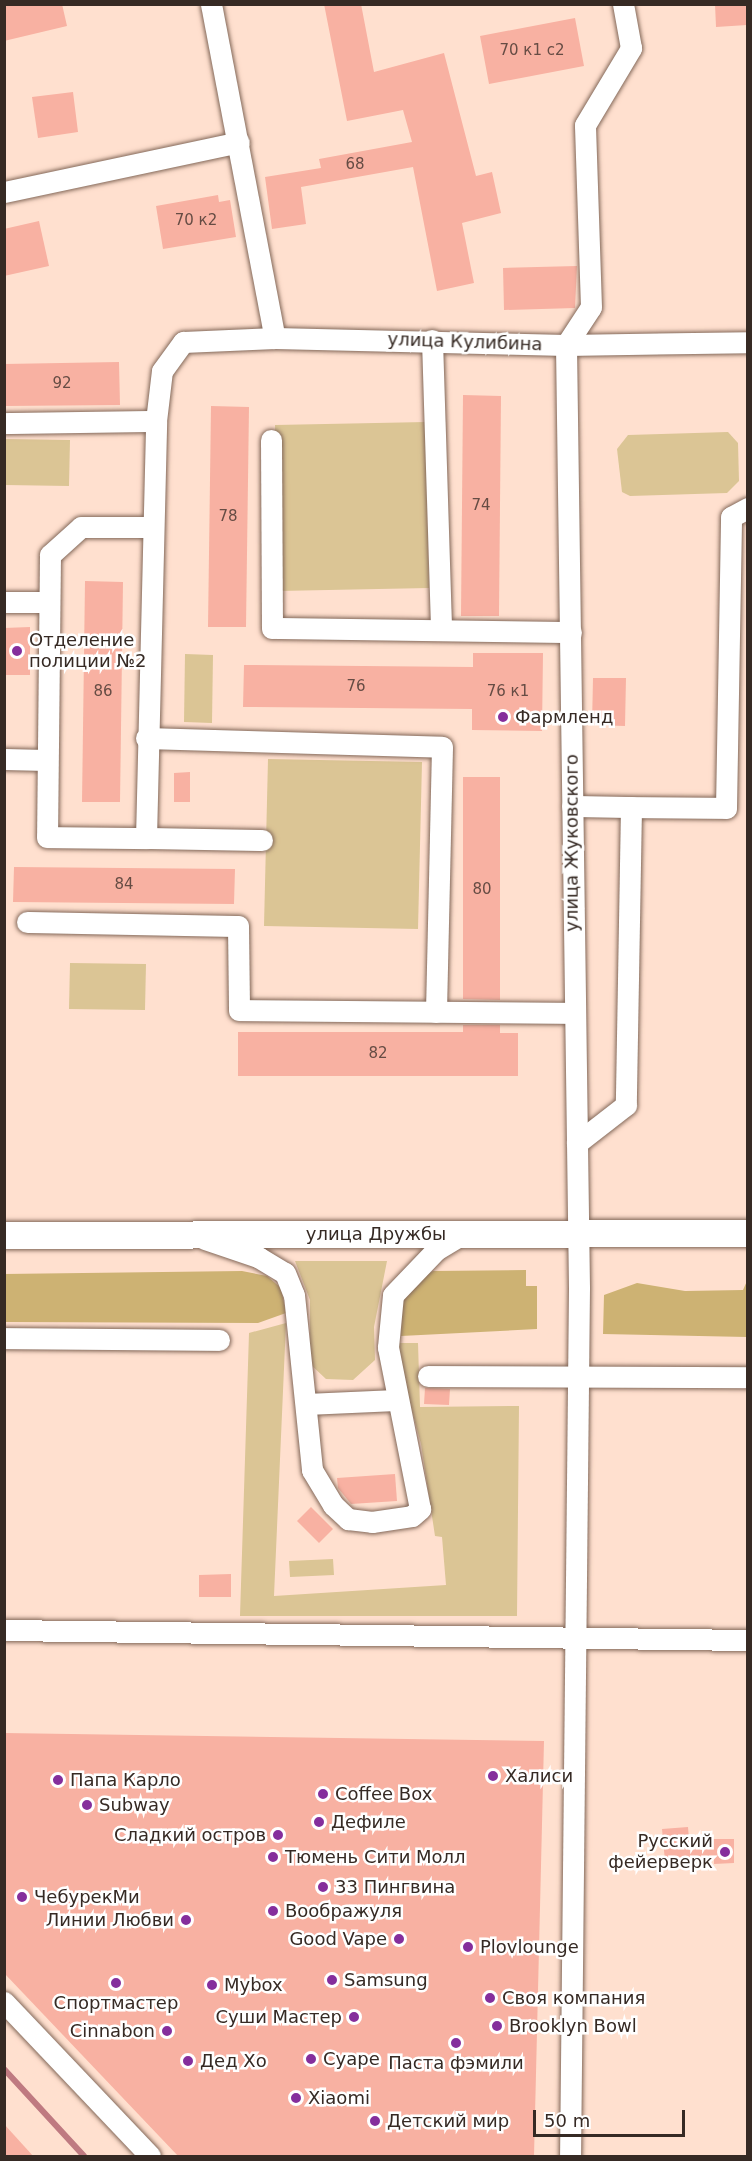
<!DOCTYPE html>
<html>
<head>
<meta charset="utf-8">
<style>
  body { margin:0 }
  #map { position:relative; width:752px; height:2161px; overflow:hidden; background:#ffe0cf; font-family:"DejaVu Sans",sans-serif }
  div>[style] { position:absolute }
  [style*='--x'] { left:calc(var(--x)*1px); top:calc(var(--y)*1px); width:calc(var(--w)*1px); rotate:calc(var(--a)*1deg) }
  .green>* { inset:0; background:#dbc595 }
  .forest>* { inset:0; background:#cdb273 }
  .stream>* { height:6px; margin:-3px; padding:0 3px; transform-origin:3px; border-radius:3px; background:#bf7a81 }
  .building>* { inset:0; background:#f8b1a2 }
  .roads { filter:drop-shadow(0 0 2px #836859) drop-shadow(0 0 2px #836859) }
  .minor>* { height:21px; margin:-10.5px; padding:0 10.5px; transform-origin:10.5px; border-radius:10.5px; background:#fff }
  .major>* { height:27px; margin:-13.5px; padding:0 13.5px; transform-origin:13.5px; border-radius:13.5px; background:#fff }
  .dots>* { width:16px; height:16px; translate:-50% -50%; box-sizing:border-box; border:3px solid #fff; border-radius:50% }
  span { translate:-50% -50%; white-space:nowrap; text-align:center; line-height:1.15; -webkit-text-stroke:5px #fff; paint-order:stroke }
  .number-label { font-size:15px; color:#664c44 }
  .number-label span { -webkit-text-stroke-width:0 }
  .street-label { font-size:18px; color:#362a24 }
  .poi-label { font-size:18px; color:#362a24 }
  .left { translate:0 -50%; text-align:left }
  .right { translate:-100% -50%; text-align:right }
  .frame { position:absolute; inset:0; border:6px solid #362a24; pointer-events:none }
  .scale { position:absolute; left:533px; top:2110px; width:152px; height:27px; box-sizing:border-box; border:3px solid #362a24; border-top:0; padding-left:8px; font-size:18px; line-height:21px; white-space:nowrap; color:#362a24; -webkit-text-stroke:4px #fff; paint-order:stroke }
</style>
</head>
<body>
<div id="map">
  <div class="green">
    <div style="clip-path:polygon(426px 422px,429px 588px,278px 591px,275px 425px)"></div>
    <div style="clip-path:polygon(728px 432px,738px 443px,739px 481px,727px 493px,630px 496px,622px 492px,617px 449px,628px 435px)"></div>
    <div style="clip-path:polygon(5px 439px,70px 440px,69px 486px,5px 485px)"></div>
    <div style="clip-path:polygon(185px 654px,213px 655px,212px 723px,184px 722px)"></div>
    <div style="clip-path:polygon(268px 759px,422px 762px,418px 929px,264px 926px)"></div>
    <div style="clip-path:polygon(70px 963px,146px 964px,145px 1010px,69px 1009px)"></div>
    <div style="clip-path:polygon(295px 1261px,387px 1261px,374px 1327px,375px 1360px,353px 1380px,326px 1379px,310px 1364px,310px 1300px)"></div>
    <div style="clip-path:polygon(286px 1323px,274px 1596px,446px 1585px,442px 1537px,435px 1536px,421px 1444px,399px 1363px,398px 1343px,418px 1343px,420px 1407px,519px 1406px,517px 1616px,240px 1616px,249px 1333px)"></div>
    <div style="clip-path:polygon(333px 1559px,334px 1575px,290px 1577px,289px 1561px)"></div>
  </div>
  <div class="forest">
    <div style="clip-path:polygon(526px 1270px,526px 1286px,537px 1286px,537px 1329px,401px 1336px,402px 1298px,415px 1281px,433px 1271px)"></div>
    <div style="clip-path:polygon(242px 1271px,267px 1276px,281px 1288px,286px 1313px,258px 1323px,5px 1322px,4px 1274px)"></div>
    <div style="clip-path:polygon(747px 1281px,747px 1337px,603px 1334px,604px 1295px,637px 1283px,685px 1291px,743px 1290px)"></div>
  </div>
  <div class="stream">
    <div style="--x:4;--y:2069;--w:118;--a:47.4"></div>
  </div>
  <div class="building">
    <div style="clip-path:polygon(4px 4px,62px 4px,67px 26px,4px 41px)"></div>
    <div style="clip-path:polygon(324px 4px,361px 4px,374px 72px,444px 53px,476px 176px,492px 172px,501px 213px,462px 223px,474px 283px,437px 291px,413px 167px,301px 187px,306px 224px,272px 229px,265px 177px,321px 168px,319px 159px,412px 142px,403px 110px,347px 121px)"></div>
    <div style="clip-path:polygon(715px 4px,747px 4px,747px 25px,716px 27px)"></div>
    <div style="clip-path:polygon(575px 18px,584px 66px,489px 84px,480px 36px)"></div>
    <div style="clip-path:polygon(73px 92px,78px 132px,38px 138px,32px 97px)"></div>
    <div style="clip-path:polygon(218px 195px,219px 202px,230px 200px,236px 237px,163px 249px,156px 206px)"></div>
    <div style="clip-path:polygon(39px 221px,49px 266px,4px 276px,4px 229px)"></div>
    <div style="clip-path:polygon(577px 266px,575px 308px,504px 310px,503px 268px)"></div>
    <div style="clip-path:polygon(119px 362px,120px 405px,4px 406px,4px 364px)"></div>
    <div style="clip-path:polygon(463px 395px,501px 396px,499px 616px,461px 616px)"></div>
    <div style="clip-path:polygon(211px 406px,249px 407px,246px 627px,208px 627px)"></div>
    <div style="clip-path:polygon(85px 581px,123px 582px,120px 802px,82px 802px)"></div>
    <div style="clip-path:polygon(30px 627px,30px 675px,4px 675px,4px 628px)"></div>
    <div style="clip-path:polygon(473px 653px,543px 653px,542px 731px,472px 730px,472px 709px,243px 707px,244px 665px,473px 667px)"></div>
    <div style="clip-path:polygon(593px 678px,626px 678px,625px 726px,592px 725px)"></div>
    <div style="clip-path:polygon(190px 772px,190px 802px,174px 802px,174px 773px)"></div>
    <div style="clip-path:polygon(463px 777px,500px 777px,500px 1000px,463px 999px)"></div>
    <div style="clip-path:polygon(14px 867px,235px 869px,234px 904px,13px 902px)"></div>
    <div style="clip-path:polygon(463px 1025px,500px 1025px,500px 1033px,518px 1033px,518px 1076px,238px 1076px,238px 1032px,463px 1032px)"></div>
    <div style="clip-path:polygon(425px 1388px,450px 1389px,449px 1405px,424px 1404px)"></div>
    <div style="clip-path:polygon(395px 1474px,397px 1501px,351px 1504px,338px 1488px,337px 1478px)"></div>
    <div style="clip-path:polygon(311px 1507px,333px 1529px,319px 1543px,297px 1521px)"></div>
    <div style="clip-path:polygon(231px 1574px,231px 1597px,199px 1597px,199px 1575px)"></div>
    <div style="clip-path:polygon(4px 1733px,544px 1741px,534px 2157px,179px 2157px,4px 1973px)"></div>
    <div style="clip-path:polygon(688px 1827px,689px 1839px,734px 1839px,734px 1863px,714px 1864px,714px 1857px,665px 1861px,662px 1829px)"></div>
    <div style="clip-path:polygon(4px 2124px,34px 2157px,4px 2157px)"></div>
  </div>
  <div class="roads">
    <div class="minor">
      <div style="--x:211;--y:4;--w:340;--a:79.2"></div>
      <div style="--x:4;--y:192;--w:240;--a:-12"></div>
      <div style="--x:432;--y:340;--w:290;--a:88.2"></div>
      <div style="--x:566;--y:345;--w:943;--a:89.21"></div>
      <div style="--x:579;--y:1288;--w:868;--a:90.59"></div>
      <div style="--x:566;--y:345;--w:45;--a:-56.7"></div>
      <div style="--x:591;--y:307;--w:182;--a:-91.9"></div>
      <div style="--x:585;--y:125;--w:90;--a:-59.1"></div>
      <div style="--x:631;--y:48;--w:45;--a:-100.3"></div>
      <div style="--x:4;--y:423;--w:152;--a:-0.8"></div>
      <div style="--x:271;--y:440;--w:188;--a:89.7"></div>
      <div style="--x:272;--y:628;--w:299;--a:0.8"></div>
      <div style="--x:152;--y:527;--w:71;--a:180"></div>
      <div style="--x:81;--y:527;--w:42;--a:137.9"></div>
      <div style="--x:50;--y:555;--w:282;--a:90.6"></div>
      <div style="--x:47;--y:837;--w:99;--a:0.6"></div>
      <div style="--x:146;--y:838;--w:417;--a:-88.6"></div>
      <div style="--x:156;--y:421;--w:50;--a:-83.2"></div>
      <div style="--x:162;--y:371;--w:36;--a:-54"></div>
      <div style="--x:183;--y:342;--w:92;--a:-2.5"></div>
      <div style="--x:275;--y:338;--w:291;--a:1.4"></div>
      <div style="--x:566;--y:345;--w:182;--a:-0.9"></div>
      <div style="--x:4;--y:602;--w:44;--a:0"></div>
      <div style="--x:146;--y:738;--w:296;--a:1.7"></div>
      <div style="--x:442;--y:747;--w:265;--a:91.3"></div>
      <div style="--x:4;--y:759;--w:42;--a:1.4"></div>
      <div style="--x:572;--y:806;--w:59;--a:1"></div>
      <div style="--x:631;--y:807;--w:298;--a:91"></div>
      <div style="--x:626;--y:1105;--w:62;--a:142.2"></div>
      <div style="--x:631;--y:807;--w:95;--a:0.6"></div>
      <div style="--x:726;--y:808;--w:291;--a:-89"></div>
      <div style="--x:731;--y:517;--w:19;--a:-28"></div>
      <div style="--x:146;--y:838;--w:116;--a:1"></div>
      <div style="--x:27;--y:922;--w:211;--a:1.1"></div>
      <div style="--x:238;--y:926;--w:84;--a:89.3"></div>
      <div style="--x:239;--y:1010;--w:335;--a:0.5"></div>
      <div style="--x:205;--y:1239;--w:56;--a:18.8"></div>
      <div style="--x:258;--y:1257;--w:31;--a:31"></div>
      <div style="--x:285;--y:1273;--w:24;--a:68"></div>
      <div style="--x:294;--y:1295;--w:176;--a:84.1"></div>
      <div style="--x:312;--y:1470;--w:41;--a:59"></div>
      <div style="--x:333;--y:1505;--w:21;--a:43"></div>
      <div style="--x:348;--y:1519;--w:24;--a:7"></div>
      <div style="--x:372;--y:1522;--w:40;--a:-8.5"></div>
      <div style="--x:412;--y:1516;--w:11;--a:-41"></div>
      <div style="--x:420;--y:1509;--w:165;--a:-101.2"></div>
      <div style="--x:388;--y:1347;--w:52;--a:-84.5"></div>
      <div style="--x:393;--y:1295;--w:62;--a:-46.3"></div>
      <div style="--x:436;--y:1250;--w:31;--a:-31"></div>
      <div style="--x:4;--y:1338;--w:215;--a:0.5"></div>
      <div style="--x:428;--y:1376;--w:320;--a:0.2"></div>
      <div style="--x:306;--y:1404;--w:90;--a:-2.5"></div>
      <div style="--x:4;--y:1630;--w:744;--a:0.77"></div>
      <div style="--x:4;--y:2002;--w:212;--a:46.5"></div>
    </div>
    <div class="major">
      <div style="--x:4;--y:1235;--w:744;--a:-0.15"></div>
    </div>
  </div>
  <div class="dots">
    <div style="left:17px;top:651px;background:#852e9c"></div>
    <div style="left:503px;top:717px;background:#852e9c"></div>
    <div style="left:493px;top:1776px;background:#852e9c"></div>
    <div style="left:58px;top:1780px;background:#852e9c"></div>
    <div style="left:323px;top:1794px;background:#852e9c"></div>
    <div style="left:87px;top:1805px;background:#852e9c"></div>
    <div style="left:319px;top:1822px;background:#852e9c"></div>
    <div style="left:278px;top:1835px;background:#852e9c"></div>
    <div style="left:725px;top:1852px;background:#852e9c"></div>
    <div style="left:273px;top:1857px;background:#852e9c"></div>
    <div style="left:323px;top:1887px;background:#852e9c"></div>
    <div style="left:22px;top:1897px;background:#852e9c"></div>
    <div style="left:273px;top:1911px;background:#852e9c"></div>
    <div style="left:186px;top:1920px;background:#852e9c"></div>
    <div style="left:399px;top:1939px;background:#852e9c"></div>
    <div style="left:468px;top:1947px;background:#852e9c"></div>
    <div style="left:332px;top:1980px;background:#852e9c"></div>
    <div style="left:116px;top:1983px;background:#852e9c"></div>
    <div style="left:212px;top:1985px;background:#852e9c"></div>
    <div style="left:490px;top:1998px;background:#852e9c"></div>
    <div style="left:354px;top:2017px;background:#852e9c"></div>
    <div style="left:497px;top:2026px;background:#852e9c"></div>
    <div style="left:167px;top:2031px;background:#852e9c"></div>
    <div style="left:456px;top:2043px;background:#852e9c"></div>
    <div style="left:311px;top:2059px;background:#852e9c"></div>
    <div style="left:188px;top:2061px;background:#852e9c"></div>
    <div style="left:296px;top:2098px;background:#852e9c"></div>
    <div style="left:375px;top:2121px;background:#852e9c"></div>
  </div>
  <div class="number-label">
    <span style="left:532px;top:51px">70 к1 с2</span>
    <span style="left:355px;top:165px">68</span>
    <span style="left:196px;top:221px">70 к2</span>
    <span style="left:62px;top:384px">92</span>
    <span style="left:481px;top:506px">74</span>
    <span style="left:228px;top:517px">78</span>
    <span style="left:356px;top:687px">76</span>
    <span style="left:103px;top:692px">86</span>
    <span style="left:508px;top:692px">76 к1</span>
    <span style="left:124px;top:885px">84</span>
    <span style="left:482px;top:890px">80</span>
    <span style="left:378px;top:1054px">82</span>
  </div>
  <div class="street-label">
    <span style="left:465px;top:342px;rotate:2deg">улица Кулибина</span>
    <span style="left:572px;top:843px;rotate:-90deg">улица Жуковского</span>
    <span style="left:376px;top:1234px">улица Дружбы</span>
  </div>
  <div class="poi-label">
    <span class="left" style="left:29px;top:651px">Отделение<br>полиции №2</span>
    <span class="left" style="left:515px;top:717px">Фармленд</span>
    <span class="left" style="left:505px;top:1776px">Халиси</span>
    <span class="left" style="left:70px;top:1780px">Папа Карло</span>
    <span class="left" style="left:335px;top:1794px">Coffee Box</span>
    <span class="left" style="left:99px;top:1805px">Subway</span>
    <span class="left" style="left:331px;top:1822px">Дефиле</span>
    <span class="right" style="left:266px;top:1835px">Сладкий остров</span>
    <span class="right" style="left:713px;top:1852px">Русский<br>фейерверк</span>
    <span class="left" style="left:285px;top:1857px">Тюмень Сити Молл</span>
    <span class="left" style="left:335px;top:1887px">33 Пингвина</span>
    <span class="left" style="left:34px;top:1897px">ЧебурекМи</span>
    <span class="left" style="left:285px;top:1911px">Воображуля</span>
    <span class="right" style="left:174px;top:1920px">Линии Любви</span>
    <span class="right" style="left:387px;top:1939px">Good Vape</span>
    <span class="left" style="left:480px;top:1947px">Plovlounge</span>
    <span class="left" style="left:344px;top:1980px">Samsung</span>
    <span class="left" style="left:224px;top:1985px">Mybox</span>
    <span class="left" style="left:502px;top:1998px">Своя компания</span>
    <span style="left:116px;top:2003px">Спортмастер</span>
    <span class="right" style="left:342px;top:2017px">Суши Мастер</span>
    <span class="left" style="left:509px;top:2026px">Brooklyn Bowl</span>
    <span class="right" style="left:155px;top:2031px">Cinnabon</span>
    <span class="left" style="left:323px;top:2059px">Суаре</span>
    <span class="left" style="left:200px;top:2061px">Дед Хо</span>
    <span style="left:456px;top:2063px">Паста фэмили</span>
    <span class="left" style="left:308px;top:2098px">Xiaomi</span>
    <span class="left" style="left:387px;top:2121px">Детский мир</span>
  </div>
  <div class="frame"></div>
  <div class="scale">50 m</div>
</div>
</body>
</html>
